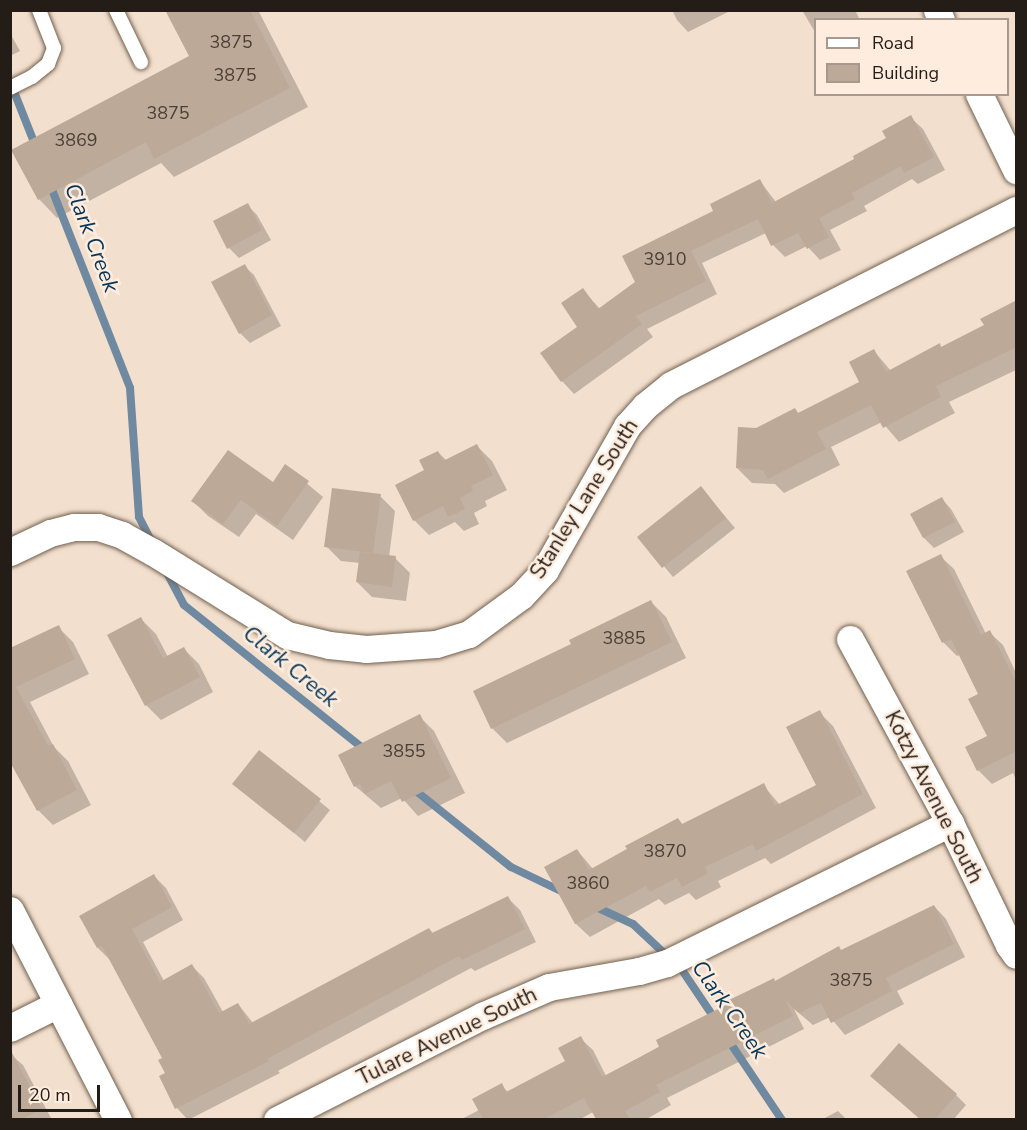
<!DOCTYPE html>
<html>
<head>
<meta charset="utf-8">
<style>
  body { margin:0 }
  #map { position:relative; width:1027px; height:1130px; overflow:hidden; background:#f3dfcd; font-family:"Nunito Sans",sans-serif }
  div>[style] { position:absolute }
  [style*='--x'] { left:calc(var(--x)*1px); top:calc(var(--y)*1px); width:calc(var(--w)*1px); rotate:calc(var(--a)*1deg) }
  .shadow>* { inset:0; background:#0003 }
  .stream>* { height:8px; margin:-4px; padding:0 4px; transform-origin:4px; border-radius:4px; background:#6f89a0 }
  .building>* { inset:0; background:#bda998 }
  .roads { filter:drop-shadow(0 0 2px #716050) drop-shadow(0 0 2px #716050) }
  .service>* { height:14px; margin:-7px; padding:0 7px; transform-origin:7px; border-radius:7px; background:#fff }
  .minor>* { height:27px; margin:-13.5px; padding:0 13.5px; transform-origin:13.5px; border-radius:13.5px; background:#fff }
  span { translate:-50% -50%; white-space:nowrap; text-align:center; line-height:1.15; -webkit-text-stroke:5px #feedde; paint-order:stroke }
  .number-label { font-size:18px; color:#4a3f36 }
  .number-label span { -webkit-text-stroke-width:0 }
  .street-label { font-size:21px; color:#241c16 }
  .water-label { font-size:22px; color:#073658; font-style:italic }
  .frame { position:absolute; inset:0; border:12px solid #241c16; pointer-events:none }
  .legend { position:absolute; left:814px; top:18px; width:195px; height:78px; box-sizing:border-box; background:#feedde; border:2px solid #a7998e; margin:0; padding:8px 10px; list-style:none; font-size:18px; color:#241c16 }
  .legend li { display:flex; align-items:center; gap:12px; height:30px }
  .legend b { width:30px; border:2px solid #a7998e }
  .scale { position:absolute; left:18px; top:1085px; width:82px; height:27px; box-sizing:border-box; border:3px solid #241c16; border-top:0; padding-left:8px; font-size:18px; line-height:21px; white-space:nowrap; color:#241c16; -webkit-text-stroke:4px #feedde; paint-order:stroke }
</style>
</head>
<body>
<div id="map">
  <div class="shadow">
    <div style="clip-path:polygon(167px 10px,258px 10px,308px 107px,174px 177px,161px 163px,57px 218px,39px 199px,191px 57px)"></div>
    <div style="clip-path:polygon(672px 10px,732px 10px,688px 32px,677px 20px)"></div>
    <div style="clip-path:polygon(802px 10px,855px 10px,860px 20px,816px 20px,816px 34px)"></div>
    <div style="clip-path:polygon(10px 33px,20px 51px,10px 56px)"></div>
    <div style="clip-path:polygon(910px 117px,923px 129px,945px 170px,918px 184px,912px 179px,864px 206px,867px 211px,830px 230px,841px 250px,820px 260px,807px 246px,785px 257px,773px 245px,766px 233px,702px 263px,717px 294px,647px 329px,653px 337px,574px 394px,562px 381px,579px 327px,583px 290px,600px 309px,637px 283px,715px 212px,760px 181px,776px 202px,856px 160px,888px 138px)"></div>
    <div style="clip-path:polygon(247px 205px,257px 215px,271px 240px,239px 258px,229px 248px)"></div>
    <div style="clip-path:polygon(244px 266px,254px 275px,281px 326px,250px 343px,240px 333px)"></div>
    <div style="clip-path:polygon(1016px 302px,1016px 370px,949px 402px,955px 413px,899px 442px,882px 422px,831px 447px,840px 465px,784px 493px,775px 484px,752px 483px,737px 468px,756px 429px,795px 410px,799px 414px,861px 382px,874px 351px,891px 371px,986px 326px)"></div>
    <div style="clip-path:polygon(477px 446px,492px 461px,507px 490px,485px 501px,487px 506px,474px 513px,479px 524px,464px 531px,455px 522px,429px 535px,414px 520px,426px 471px,438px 452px,447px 461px)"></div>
    <div style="clip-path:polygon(286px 466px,323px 497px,293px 540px,256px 514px,239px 537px,208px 516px,193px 501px,273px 484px)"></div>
    <div style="clip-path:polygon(701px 488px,735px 528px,673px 577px,639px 537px)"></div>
    <div style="clip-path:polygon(380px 496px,395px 511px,389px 557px,395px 558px,410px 573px,406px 601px,372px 597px,357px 582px,360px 563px,341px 561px,326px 546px)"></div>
    <div style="clip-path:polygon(942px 499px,951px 509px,964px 532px,934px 548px,924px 538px,912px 515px)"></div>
    <div style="clip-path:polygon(940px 556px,954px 569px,986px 634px,989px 632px,1003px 645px,1016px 673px,1016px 780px,1013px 773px,992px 784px,978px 770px,989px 737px,980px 694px,960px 655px,957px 656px,944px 643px,908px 572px)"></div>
    <div style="clip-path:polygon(651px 602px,666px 617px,686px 658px,507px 743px,492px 728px,573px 645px)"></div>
    <div style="clip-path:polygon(141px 619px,156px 634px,168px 657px,184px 649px,199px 664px,213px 692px,161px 720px,146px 705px)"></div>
    <div style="clip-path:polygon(58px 627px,73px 642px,89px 674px,30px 702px,54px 747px,68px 761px,91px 805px,53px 825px,38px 810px,10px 758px,10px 650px)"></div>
    <div style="clip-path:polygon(819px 712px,833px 726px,876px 808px,771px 864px,765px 858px,718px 881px,721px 887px,696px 900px,689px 893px,665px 905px,659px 899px,590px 937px,576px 924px,546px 867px,577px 850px,593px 869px,678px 819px,683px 825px,763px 785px,780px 805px,818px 786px)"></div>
    <div style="clip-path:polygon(419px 716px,434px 731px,465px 793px,418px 816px,402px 798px,381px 808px,355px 786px)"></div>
    <div style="clip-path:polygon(259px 752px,330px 810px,305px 842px,234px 784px)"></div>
    <div style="clip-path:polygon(154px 876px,166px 888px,183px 920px,143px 942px,164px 981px,192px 966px,204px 978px,223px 1012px,238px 1004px,253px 1023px,429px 929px,434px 934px,508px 898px,520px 910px,536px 942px,475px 971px,471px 968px,278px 1071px,280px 1073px,188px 1120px,177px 1108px,164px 1058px,110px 960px,98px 948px)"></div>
    <div style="clip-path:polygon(934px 906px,946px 919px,965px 957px,897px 991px,904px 1004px,845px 1035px,830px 1017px,813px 1025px,794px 1009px,804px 1029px,667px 1098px,671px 1105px,645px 1120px,597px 1120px,593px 1112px,579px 1120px,460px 1120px,479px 1110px,501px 1085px,509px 1093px,567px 1062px,580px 1038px,593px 1050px,606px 1076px,776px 982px)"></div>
    <div style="clip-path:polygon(10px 1054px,23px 1065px,52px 1120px,10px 1120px)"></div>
    <div style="clip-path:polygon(882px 1085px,956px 1095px,966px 1105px,953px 1120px,921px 1120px)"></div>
    <div style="clip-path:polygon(838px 1111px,847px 1120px,821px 1120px)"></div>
  </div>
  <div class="stream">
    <div style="--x:11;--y:84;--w:68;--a:68.4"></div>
    <div style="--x:49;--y:182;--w:221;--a:68.5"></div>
    <div style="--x:130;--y:388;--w:129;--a:86"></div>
    <div style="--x:139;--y:517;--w:29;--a:63"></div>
    <div style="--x:166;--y:571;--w:38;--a:62"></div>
    <div style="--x:184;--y:605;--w:233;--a:38.7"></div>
    <div style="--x:411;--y:787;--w:128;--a:38.7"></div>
    <div style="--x:511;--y:867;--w:60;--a:25.7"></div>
    <div style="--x:594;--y:906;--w:43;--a:24.8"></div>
    <div style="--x:633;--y:924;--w:67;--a:43.2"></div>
    <div style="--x:682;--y:970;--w:63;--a:56.1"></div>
    <div style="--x:727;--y:1038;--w:99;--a:56.1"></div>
  </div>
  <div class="building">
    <div style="clip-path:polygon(165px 10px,250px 10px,290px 88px,154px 159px,146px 142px,38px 200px,11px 150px,189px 56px)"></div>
    <div style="clip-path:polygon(911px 115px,934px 157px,904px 173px,901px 166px,852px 193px,855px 199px,819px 218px,829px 237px,807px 249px,798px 233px,771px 246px,758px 219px,691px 251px,706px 281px,636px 316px,642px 324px,561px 382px,540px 353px,577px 327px,561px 303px,583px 288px,598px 309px,635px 282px,622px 256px,713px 211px,710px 204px,760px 179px,772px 203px,854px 159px,853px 156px,886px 138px,882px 131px)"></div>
    <div style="clip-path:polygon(248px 203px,262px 230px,227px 249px,213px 221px)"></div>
    <div style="clip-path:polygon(245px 264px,272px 315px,239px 334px,211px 282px)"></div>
    <div style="clip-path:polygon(1017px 300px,1017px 347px,936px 386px,941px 397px,883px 428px,871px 405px,817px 432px,826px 449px,768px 479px,763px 470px,736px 468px,738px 427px,756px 428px,795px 408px,798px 413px,859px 382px,849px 362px,874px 349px,886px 372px,940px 343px,941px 347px,984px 325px,980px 319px)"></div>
    <div style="clip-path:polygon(477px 444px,493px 475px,471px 486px,473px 491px,460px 498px,465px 509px,448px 517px,443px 506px,413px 521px,395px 485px,424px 470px,419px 460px,438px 451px,443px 461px)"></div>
    <div style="clip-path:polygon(228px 450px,273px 482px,285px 464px,309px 481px,277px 526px,241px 500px,223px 524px,191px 501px)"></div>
    <div style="clip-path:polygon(701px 486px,726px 518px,662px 568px,637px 537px)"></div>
    <div style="clip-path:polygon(332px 488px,381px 494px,373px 553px,324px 547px)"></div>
    <div style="clip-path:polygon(942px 497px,955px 522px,923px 538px,910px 514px)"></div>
    <div style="clip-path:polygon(360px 552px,396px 556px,392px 587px,356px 582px)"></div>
    <div style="clip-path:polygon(941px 554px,981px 635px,990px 630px,1017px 684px,1017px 751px,977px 771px,965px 747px,987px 736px,968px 699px,978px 694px,951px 639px,942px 643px,906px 571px)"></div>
    <div style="clip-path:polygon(651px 600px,672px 642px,491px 729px,473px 691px,571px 644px,569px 640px)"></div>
    <div style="clip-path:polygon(141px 617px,163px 658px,184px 647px,200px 677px,145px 706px,107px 635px)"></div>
    <div style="clip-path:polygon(59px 625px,75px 659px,16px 687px,48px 746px,53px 744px,77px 790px,37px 811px,10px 762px,10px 648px)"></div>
    <div style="clip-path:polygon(820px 710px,863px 794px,756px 851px,753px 844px,705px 867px,708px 873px,682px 887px,677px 878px,650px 892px,646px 886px,575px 924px,544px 867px,577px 849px,589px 870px,627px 849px,625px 846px,678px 818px,682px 824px,764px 783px,775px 806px,816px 785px,786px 727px)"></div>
    <div style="clip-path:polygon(420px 714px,451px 778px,402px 802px,391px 781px,365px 794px,360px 784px,354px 787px,338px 755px)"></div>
    <div style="clip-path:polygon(259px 750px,321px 799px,294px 833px,232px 784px)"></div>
    <div style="clip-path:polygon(154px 874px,172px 907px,132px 929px,160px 982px,192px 964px,219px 1013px,238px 1003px,249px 1024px,429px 928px,432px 933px,508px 896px,525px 929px,462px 960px,459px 956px,267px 1059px,269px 1061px,175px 1109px,159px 1076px,165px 1073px,158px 1060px,162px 1058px,102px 946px,97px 948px,79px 916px)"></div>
    <div style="clip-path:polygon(934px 905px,954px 944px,886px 978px,892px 991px,831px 1023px,821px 1003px,799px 1013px,786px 1001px,793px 1016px,656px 1085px,660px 1092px,625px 1111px,630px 1119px,596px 1119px,584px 1098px,544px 1119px,483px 1119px,472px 1099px,502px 1083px,506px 1092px,565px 1061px,558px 1048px,581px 1036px,602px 1077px,659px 1047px,656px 1040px,726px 1005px,725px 1002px,774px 978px,775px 981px,839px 946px,841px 950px)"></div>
    <div style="clip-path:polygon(899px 1043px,957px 1094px,935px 1119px,920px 1119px,870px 1076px)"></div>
    <div style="clip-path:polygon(10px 1049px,42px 1109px,22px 1119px,10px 1119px)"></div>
  </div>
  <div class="roads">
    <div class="service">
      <div style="--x:116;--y:10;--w:58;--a:64.3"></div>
      <div style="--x:10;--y:88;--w:25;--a:-27"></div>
      <div style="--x:32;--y:77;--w:21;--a:-39"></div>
      <div style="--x:48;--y:64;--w:17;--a:-69"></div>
      <div style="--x:54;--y:48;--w:41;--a:-111.5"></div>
    </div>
    <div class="minor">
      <div style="--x:937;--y:10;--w:11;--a:68"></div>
      <div style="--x:979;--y:94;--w:85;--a:64"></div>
      <div style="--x:10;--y:552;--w:44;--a:-25.4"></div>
      <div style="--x:50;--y:533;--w:25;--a:-14"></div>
      <div style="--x:74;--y:527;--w:24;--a:0"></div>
      <div style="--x:98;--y:527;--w:25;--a:18"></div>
      <div style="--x:122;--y:535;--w:35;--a:29"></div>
      <div style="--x:153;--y:552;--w:158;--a:31.8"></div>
      <div style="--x:287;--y:635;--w:43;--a:13.4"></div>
      <div style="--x:329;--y:645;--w:37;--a:6"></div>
      <div style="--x:366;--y:649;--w:70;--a:-4.1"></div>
      <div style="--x:436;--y:644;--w:34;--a:-17"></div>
      <div style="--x:469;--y:634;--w:64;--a:-36.2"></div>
      <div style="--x:521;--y:596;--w:35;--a:-47"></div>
      <div style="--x:545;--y:570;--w:166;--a:-60.3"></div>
      <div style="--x:627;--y:426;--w:27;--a:-48"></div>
      <div style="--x:645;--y:406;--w:33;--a:-39"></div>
      <div style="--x:671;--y:385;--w:387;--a:-26.9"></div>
      <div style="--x:850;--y:639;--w:209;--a:61.5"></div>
      <div style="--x:950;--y:823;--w:136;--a:64.2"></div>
      <div style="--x:1009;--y:945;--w:12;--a:55"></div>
      <div style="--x:10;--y:910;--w:236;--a:62.8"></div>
      <div style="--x:10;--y:1028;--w:54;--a:-26.6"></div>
      <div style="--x:277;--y:1120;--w:230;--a:-26.9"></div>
      <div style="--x:482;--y:1016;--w:73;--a:-23.4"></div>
      <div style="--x:549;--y:987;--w:91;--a:-10.1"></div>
      <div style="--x:639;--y:971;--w:29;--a:-16"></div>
      <div style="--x:667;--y:963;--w:316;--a:-26.3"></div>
    </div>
  </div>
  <div class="number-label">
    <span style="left:231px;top:42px">3875</span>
    <span style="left:235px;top:75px">3875</span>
    <span style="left:168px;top:113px">3875</span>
    <span style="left:76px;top:140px">3869</span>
    <span style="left:665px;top:259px">3910</span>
    <span style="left:624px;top:638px">3885</span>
    <span style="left:404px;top:751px">3855</span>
    <span style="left:665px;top:851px">3870</span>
    <span style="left:588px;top:883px">3860</span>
    <span style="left:851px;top:980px">3875</span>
  </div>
  <div class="street-label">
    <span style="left:584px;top:499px;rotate:-58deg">Stanley Lane South</span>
    <span style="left:934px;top:797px;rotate:63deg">Kotzy Avenue South</span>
    <span style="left:447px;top:1036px;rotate:-26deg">Tulare Avenue South</span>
  </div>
  <div class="water-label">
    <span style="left:91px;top:238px;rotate:69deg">Clark Creek</span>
    <span style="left:290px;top:667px;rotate:39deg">Clark Creek</span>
    <span style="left:729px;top:1010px;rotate:55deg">Clark Creek</span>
  </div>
  <div class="frame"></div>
  <ul class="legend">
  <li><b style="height:8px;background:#fff"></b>Road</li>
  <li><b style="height:16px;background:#bda998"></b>Building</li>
  </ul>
  <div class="scale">20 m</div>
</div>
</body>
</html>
